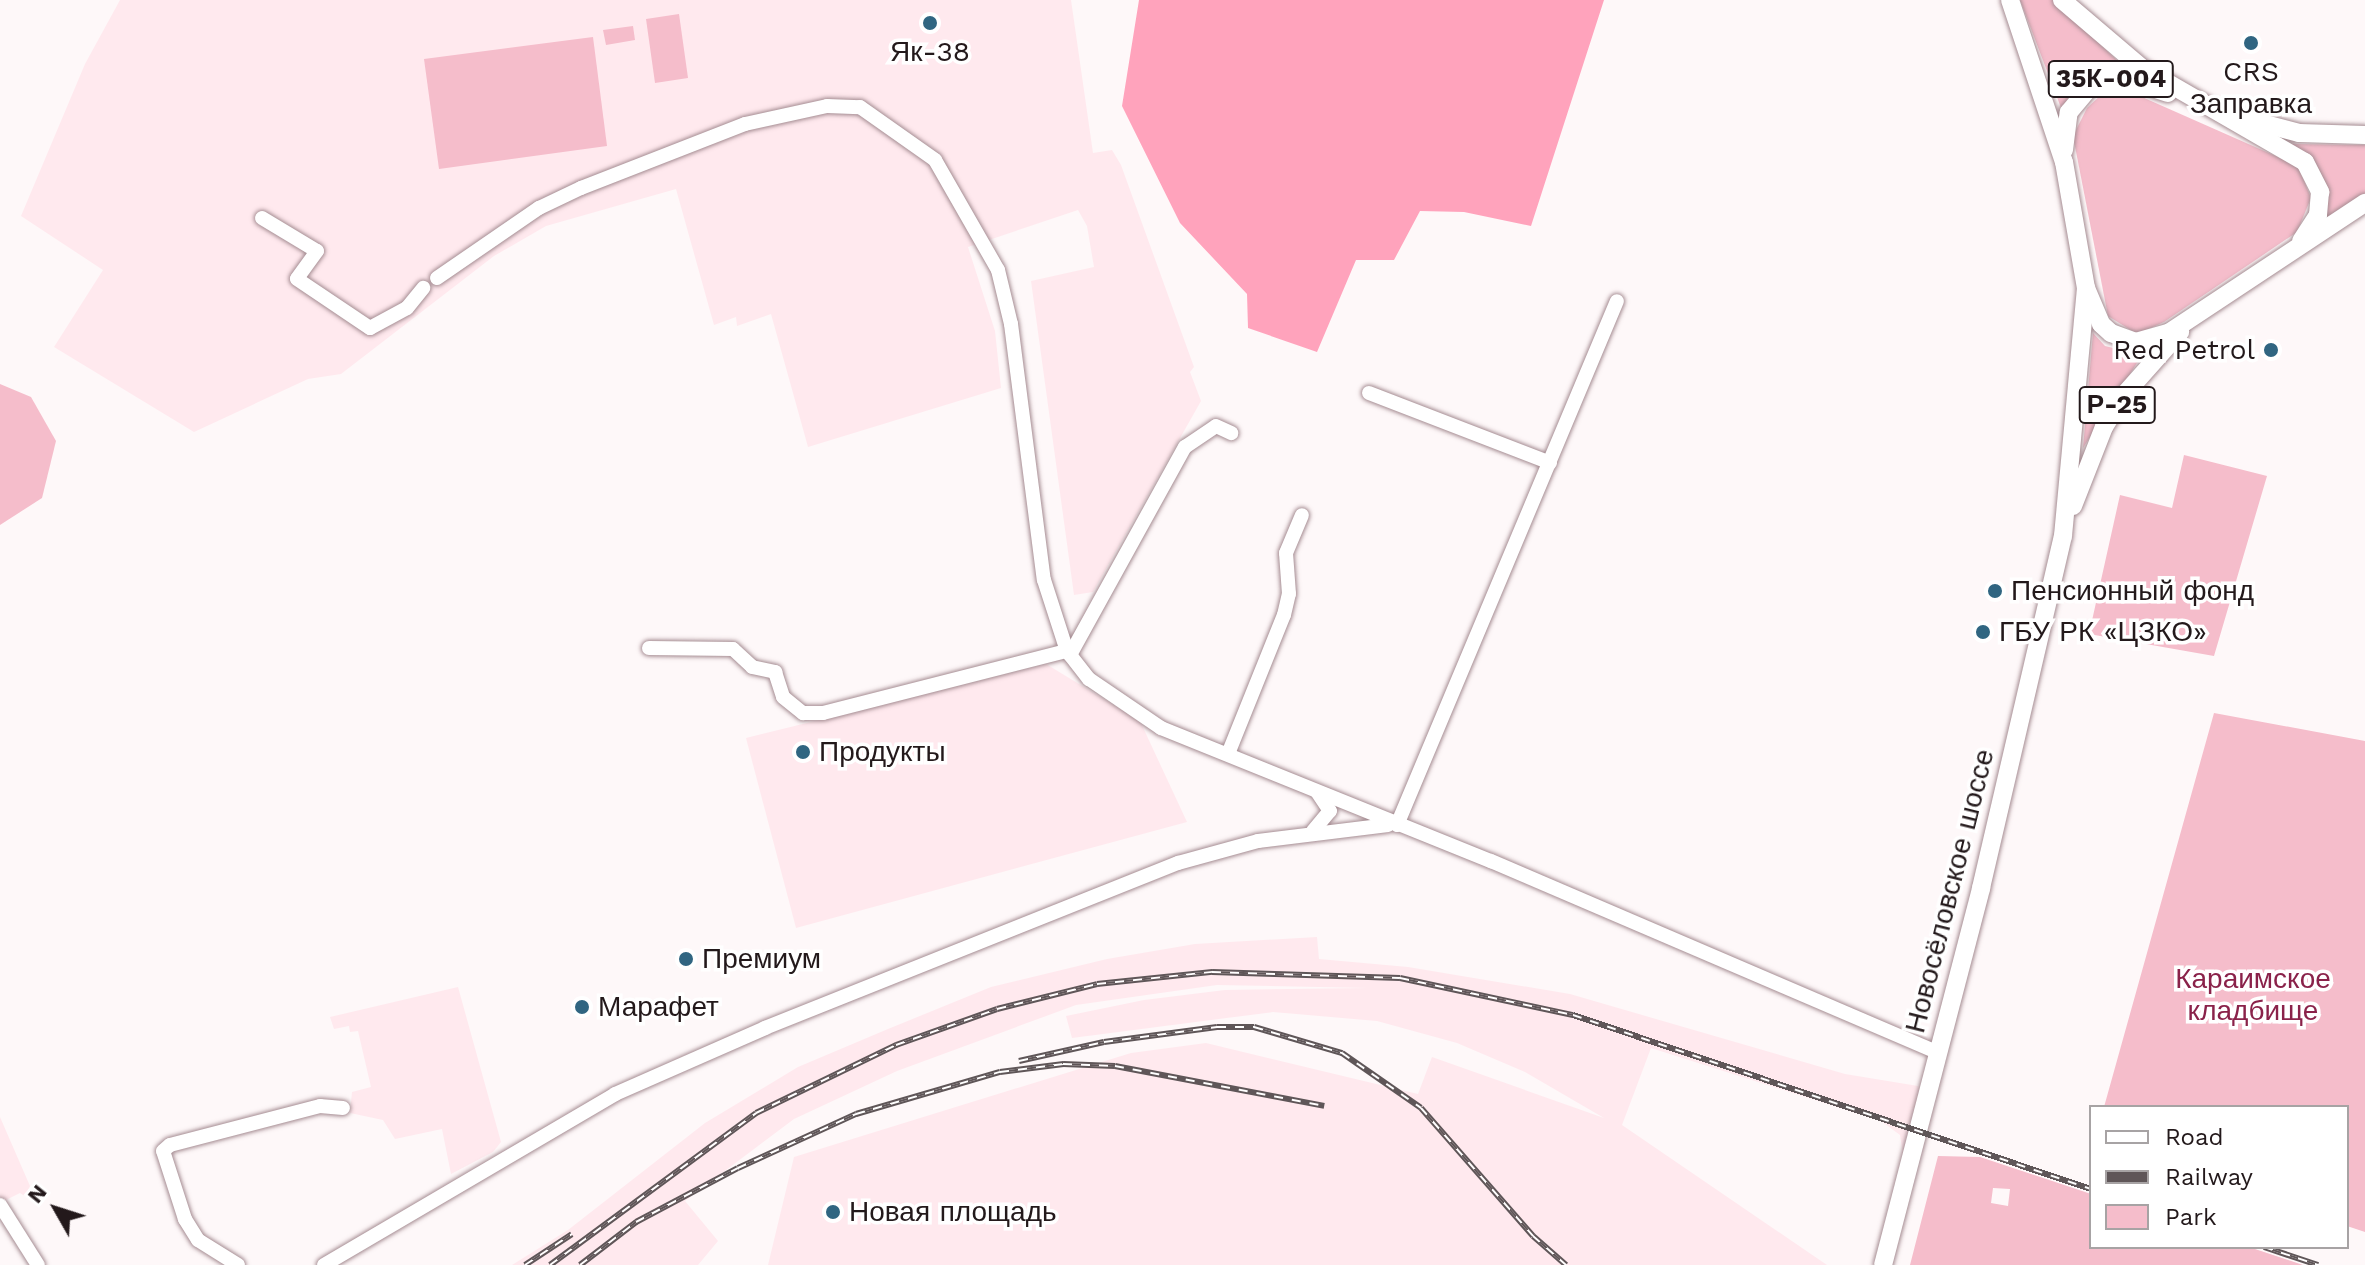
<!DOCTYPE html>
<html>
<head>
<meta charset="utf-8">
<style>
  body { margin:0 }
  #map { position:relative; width:2365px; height:1265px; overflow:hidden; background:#fef8f9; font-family:"Work Sans",sans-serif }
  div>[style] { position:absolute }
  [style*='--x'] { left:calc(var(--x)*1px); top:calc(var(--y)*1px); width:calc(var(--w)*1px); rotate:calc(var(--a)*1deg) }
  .built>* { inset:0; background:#ffe9ee }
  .green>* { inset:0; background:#f5bdcb }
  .forest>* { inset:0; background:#ffa3bc }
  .roads { filter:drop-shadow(0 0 2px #a58c92) drop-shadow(0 0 2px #a58c92) }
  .minor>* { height:14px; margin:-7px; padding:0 7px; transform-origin:7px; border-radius:7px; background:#fff }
  .major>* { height:18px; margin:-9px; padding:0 9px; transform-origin:9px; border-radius:9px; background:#fff }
  .rail>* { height:6px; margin-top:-3px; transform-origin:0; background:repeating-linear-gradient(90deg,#fff 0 9px,#5f5658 0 18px); box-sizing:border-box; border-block:2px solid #5f5658 }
  .dots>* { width:22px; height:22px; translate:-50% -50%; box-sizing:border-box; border:4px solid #fff; border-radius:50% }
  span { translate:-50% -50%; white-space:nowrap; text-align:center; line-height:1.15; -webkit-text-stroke:7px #fff; paint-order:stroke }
  .shield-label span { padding:2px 6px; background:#fff; border:2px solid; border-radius:6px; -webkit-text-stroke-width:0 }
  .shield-label { font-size:26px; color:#23191b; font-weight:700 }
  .poi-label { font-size:28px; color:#23191b }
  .right { translate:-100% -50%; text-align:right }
  .left { translate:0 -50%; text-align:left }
  .street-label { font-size:28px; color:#23191b }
  .park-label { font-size:28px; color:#8a224a }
  .legend { position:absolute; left:2089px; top:1105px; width:260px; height:144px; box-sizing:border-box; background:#fff; border:2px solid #a7a3a4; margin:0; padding:10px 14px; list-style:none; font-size:24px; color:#23191b }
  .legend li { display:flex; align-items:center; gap:16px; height:40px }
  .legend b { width:40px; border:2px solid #a7a3a4 }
  .north { position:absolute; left:16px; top:1169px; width:80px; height:80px; -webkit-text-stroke:6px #fff; paint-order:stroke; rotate:309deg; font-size:22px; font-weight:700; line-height:32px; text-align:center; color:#23191b }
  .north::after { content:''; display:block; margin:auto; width:28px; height:36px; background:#23191b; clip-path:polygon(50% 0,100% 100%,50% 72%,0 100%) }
</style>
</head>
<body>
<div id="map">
  <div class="built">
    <div style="clip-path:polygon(120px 0,1071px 0,1093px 153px,1112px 150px,1121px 165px,1194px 367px,1190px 372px,1201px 401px,1093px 592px,1074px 595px,1031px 281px,1094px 267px,1087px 226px,1078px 210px,968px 247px,995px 331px,1001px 388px,808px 447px,771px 314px,737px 326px,736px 317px,714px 325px,676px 189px,546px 226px,494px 256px,341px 374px,308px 379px,194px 432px,54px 347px,103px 270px,21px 216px,85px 64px)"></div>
    <div style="clip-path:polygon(1046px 664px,1140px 721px,1187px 822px,796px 928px,746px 738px)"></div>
    <div style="clip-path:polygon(1317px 937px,1319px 959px,1408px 967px,1570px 994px,1845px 1074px,1918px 1086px,1923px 1096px,1904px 1162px,1900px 1135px,1881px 1121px,1651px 1048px,1622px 1125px,1827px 1265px,768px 1265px,794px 1157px,1131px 1053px,1206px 1043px,1418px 1094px,1432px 1057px,1604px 1118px,1525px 1072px,1457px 1043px,1377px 1021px,1273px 1012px,1072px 1038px,1066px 1016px,1144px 1000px,1225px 990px,1368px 988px,1217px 985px,1076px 1005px,897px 1071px,794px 1119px,685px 1201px,718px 1241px,698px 1265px,512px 1265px,568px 1230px,705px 1123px,798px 1067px,888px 1029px,991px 987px,1107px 959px,1195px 944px)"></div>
    <div style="clip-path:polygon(458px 987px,501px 1142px,493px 1152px,451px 1174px,442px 1129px,395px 1139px,383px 1120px,350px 1113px,352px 1092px,371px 1087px,358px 1031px,350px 1032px,349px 1026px,334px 1029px,330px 1017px)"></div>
    <div style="clip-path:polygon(0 1117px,30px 1186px,26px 1197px,20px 1193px,0 1203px)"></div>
  </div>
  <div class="green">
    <div style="clip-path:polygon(2020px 0,2054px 0,2130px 73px,2100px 75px,2075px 90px,2063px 113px)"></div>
    <div style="clip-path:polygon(679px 14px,688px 78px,655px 83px,646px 19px)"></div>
    <div style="clip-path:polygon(633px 26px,635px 40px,606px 45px,603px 30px)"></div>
    <div style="clip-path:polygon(593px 37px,607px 146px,439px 169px,424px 59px)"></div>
    <div style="clip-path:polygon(2103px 93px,2133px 93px,2298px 166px,2311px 198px,2297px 232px,2164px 322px,2137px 334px,2108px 316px,2073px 136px,2087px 108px)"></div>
    <div style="clip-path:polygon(2291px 144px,2365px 145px,2365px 198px,2321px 227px,2315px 163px)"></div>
    <div style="clip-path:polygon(2093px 333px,2105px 346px,2142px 355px,2083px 448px)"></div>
    <div style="clip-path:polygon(0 384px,31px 397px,56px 441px,42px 498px,0 525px)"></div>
    <div style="clip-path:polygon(2184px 455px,2267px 476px,2214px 656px,2089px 634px,2120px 495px,2172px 508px)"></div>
    <div style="clip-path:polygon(2214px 713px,2365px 741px,2365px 1232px,2347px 1226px,2347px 1107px,2104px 1107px)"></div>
    <div style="clip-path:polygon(evenodd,1938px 1156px,1980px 1157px,2091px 1194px,2091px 1247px,2249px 1247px,2303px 1265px,1910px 1265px,1938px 1156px,1993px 1188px,2010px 1189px,2008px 1206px,1991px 1203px,1993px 1188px)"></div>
  </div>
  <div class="forest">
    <div style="clip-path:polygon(1139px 0,1604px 0,1531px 226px,1464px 212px,1420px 211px,1394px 260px,1356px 260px,1317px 352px,1248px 328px,1247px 294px,1180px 223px,1122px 106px)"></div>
  </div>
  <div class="roads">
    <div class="minor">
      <div style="--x:262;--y:218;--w:64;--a:31"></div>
      <div style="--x:317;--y:251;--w:34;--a:126"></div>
      <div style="--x:297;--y:279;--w:88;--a:33.9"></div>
      <div style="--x:370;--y:328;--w:42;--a:-28.4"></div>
      <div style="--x:407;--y:308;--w:26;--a:-51"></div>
      <div style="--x:437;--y:278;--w:124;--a:-34.5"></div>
      <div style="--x:539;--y:208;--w:47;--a:-25.5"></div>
      <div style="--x:581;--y:188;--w:176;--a:-21.3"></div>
      <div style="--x:745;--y:124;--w:84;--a:-12.4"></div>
      <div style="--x:827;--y:106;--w:33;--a:2"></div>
      <div style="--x:860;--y:107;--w:92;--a:35.2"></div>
      <div style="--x:935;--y:160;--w:127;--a:60.2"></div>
      <div style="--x:998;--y:270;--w:56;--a:76.5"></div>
      <div style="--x:1011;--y:324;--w:258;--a:82.7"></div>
      <div style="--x:1044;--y:580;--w:75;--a:72.1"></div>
      <div style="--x:1067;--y:651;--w:36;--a:52"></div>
      <div style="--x:1089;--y:679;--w:87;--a:34.2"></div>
      <div style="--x:1161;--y:728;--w:356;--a:22"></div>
      <div style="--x:1491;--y:861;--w:487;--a:23.2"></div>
      <div style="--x:1369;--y:393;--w:194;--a:21.1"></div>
      <div style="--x:649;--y:648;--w:84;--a:0.7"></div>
      <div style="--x:733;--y:649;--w:26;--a:43"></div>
      <div style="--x:752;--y:667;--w:24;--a:12"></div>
      <div style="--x:775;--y:672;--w:26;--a:72"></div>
      <div style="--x:783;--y:697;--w:26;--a:39"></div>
      <div style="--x:803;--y:713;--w:20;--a:0"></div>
      <div style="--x:823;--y:713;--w:252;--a:-14.3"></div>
      <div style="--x:1070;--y:655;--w:238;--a:-61.1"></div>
      <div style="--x:1185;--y:447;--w:37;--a:-34"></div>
      <div style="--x:1216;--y:426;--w:17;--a:25"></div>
      <div style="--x:1228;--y:754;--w:150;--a:-68.1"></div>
      <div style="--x:1284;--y:615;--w:22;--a:-77"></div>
      <div style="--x:1289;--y:594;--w:41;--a:-94.2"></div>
      <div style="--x:1286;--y:553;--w:41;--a:-67.2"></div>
      <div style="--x:1397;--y:825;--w:568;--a:-67.23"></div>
      <div style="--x:1313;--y:831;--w:26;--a:-50"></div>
      <div style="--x:1330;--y:811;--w:23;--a:-124"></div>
      <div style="--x:0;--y:1205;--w:71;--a:57.7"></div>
      <div style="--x:238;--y:1265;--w:47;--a:-148"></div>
      <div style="--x:198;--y:1240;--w:25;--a:-122"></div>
      <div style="--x:185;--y:1219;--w:71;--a:-107.9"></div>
      <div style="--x:163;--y:1151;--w:9;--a:-41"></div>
      <div style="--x:170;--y:1145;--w:155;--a:-14.6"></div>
      <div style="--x:320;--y:1106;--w:23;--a:5"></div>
      <div style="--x:324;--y:1265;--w:338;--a:-30.4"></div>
      <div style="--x:615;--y:1094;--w:164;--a:-23.7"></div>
      <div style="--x:765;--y:1028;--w:445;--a:-21.8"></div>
      <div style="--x:1178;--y:863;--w:83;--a:-15.4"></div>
      <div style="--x:1258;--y:841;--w:131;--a:-7"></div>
    </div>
    <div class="major">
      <div style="--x:2010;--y:0;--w:171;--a:71.6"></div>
      <div style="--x:2064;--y:162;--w:128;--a:80.1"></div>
      <div style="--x:2086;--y:288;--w:39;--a:67"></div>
      <div style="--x:2101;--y:324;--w:13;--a:42"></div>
      <div style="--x:2111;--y:333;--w:27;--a:20"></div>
      <div style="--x:2136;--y:342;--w:35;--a:-16"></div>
      <div style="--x:2170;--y:332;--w:234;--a:-33.5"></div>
      <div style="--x:2062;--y:0;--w:105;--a:40.4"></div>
      <div style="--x:2142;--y:68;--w:188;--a:30"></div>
      <div style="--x:2305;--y:162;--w:34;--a:63"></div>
      <div style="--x:2320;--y:192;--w:23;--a:95"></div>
      <div style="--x:2318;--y:215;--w:31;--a:123"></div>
      <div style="--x:2246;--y:119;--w:55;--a:14.8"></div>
      <div style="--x:2299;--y:133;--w:66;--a:1.7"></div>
      <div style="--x:2064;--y:150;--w:38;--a:-83"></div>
      <div style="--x:2069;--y:112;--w:34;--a:-50"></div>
      <div style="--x:2091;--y:86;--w:35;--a:-12"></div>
      <div style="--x:2125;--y:79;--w:45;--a:18"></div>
      <div style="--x:2073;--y:506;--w:85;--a:-68.6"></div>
      <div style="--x:2104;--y:427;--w:36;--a:-58"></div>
      <div style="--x:2123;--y:396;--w:86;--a:-48.3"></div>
      <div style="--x:1883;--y:1265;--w:390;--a:-75.4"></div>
      <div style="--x:1981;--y:888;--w:361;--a:-76.9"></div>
      <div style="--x:2063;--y:536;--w:249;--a:-84.7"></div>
    </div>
  </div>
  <div class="rail">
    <div style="--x:1019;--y:1061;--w:87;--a:-12.6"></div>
    <div style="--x:1104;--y:1042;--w:114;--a:-7.6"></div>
    <div style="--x:1217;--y:1027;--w:37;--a:0"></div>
    <div style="--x:1254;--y:1027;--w:92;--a:16.5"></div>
    <div style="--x:1342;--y:1053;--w:96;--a:34.8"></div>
    <div style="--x:1421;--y:1108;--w:170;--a:48.8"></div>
    <div style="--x:1533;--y:1236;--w:44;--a:41.3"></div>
    <div style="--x:2264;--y:1247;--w:57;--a:18.4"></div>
    <div style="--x:525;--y:1265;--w:56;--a:-33.4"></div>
    <div style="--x:550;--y:1265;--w:256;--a:-36.4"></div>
    <div style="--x:756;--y:1113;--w:156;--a:-25.9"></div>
    <div style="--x:896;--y:1045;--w:107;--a:-19.6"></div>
    <div style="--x:997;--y:1009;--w:103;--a:-14"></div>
    <div style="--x:1097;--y:984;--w:116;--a:-6"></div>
    <div style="--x:1212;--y:972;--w:188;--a:1.8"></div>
    <div style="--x:1400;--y:978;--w:177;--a:12.1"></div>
    <div style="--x:1573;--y:1015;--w:546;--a:18.57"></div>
    <div style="--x:580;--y:1265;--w:71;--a:-37.5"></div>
    <div style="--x:636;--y:1222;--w:115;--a:-27.9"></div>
    <div style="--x:738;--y:1168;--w:130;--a:-24.6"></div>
    <div style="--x:856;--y:1114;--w:150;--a:-16.3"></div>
    <div style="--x:1000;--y:1072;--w:64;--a:-7.2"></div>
    <div style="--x:1063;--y:1064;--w:52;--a:2.2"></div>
    <div style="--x:1115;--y:1066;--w:213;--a:10.8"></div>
  </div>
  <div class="dots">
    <div style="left:930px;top:23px;background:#306581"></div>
    <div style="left:2251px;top:43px;background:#306581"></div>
    <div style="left:2271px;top:350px;background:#306581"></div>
    <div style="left:1995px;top:591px;background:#306581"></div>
    <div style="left:1983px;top:632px;background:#306581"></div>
    <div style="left:803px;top:752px;background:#306581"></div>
    <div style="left:686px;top:959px;background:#306581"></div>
    <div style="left:582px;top:1007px;background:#306581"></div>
    <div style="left:833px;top:1212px;background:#306581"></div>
  </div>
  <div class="shield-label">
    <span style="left:2111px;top:79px">35К-004</span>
    <span style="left:2117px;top:405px">Р-25</span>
  </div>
  <div class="poi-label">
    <span style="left:930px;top:52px">Як-38</span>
    <span style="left:2251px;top:88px">CRS<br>Заправка</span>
    <span class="right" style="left:2255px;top:350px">Red Petrol</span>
    <span class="left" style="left:2011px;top:591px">Пенсионный фонд</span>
    <span class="left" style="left:1999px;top:632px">ГБУ РК «ЦЗКО»</span>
    <span class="left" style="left:819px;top:752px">Продукты</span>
    <span class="left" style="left:702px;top:959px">Премиум</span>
    <span class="left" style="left:598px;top:1007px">Марафет</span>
    <span class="left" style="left:849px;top:1212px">Новая площадь</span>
  </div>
  <div class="street-label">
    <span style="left:1950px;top:891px;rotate:-76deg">Новосёловское шоссе</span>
  </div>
  <div class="park-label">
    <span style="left:2253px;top:995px">Караимское<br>кладбище</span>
  </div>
  <ul class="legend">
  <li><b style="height:10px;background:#fff"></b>Road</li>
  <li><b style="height:10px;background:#5f5658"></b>Railway</li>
  <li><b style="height:22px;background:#f5bdcb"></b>Park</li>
  </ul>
  <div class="north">N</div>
</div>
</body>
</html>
